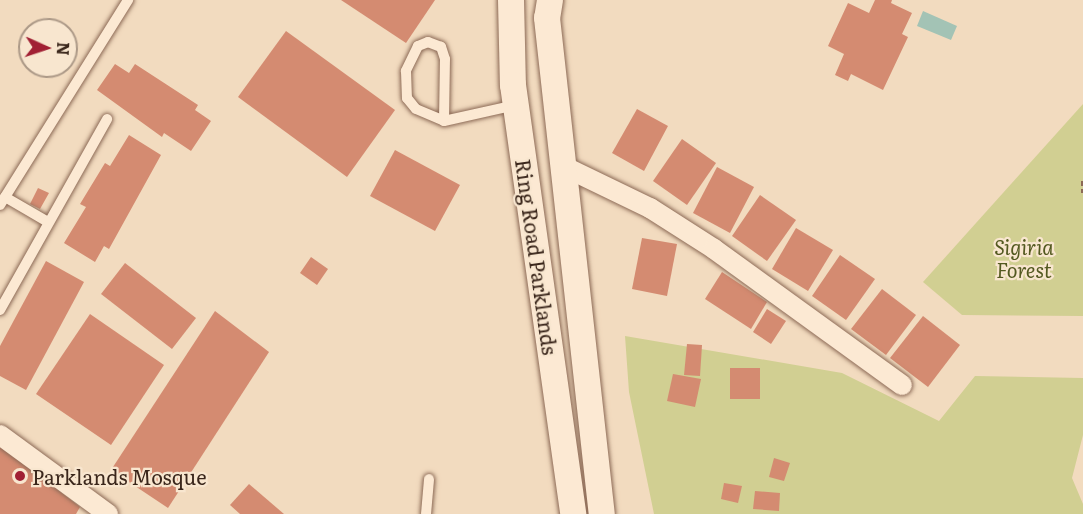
<!DOCTYPE html>
<html>
<head>
<meta charset="utf-8">
<style>
  body { margin:0 }
  #map { position:relative; width:1083px; height:514px; overflow:hidden; background:#f2dbbf; font-family:Literata,serif }
  div>[style] { position:absolute }
  [style*='--x'] { left:calc(var(--x)*1px); top:calc(var(--y)*1px); width:calc(var(--w)*1px); rotate:calc(var(--a)*1deg) }
  .green>* { inset:0; background:#d1cf92 }
  .water>* { inset:0; background:#a3c3b5 }
  .building>* { inset:0; background:#d48b71 }
  .path>* { height:4px; margin-top:-2px; transform-origin:0; background:repeating-linear-gradient(90deg,#8c6a56 0 4.5px,transparent 0 7.5px) }
  .roads { filter:drop-shadow(0 0 2px #8c6a56) drop-shadow(0 0 2px #8c6a56) }
  .service>* { height:10px; margin:-5px; padding:0 5px; transform-origin:5px; border-radius:5px; background:#fce9d3 }
  .minor>* { height:20px; margin:-10px; padding:0 10px; transform-origin:10px; border-radius:10px; background:#fce9d3 }
  .tertiary>* { height:26px; margin:-13px; padding:0 13px; transform-origin:13px; border-radius:13px; background:#fce9d3 }
  .dots>* { width:16px; height:16px; translate:-50% -50%; box-sizing:border-box; border:3px solid #f8e6cf; border-radius:50% }
  span { translate:-50% -50%; white-space:nowrap; text-align:center; line-height:1.15; -webkit-text-stroke:4.5px #f8e6cf; paint-order:stroke }
  .park-label { font-size:20px; color:#535920; font-style:italic }
  .street-label { font-size:20px; color:#3a261b }
  .poi-label { font-size:20px; color:#3a261b }
  .left { translate:0 -50%; text-align:left }
  .north { position:absolute; left:18px; top:18px; width:60px; height:60px; box-sizing:border-box; background:#f8e6cf; border:2px solid #ac9987; border-radius:50%; rotate:93deg; font-size:16px; font-weight:700; line-height:24px; text-align:center; color:#3a261b }
  .north::after { content:''; display:block; margin:auto; width:21px; height:27px; background:#a12034; clip-path:polygon(50% 0,100% 100%,50% 72%,0 100%) }
</style>
</head>
<body>
<div id="map">
  <div class="green">
    <div style="clip-path:polygon(1083px 104px,1083px 316px,962px 315px,923px 282px)"></div>
    <div style="clip-path:polygon(625px 336px,842px 373px,939px 421px,975px 376px,1083px 378px,1083px 435px,1072px 478px,1083px 504px,1083px 514px,654px 514px,629px 392px)"></div>
  </div>
  <div class="water">
    <div style="clip-path:polygon(923px 11px,957px 26px,951px 40px,917px 26px)"></div>
  </div>
  <div class="building">
    <div style="clip-path:polygon(341px 0,435px 0,406px 43px)"></div>
    <div style="clip-path:polygon(875px 0,892px 0,891px 3px,912px 13px,902px 34px,908px 37px,883px 90px,851px 74px,848px 81px,835px 75px,844px 54px,828px 46px,848px 3px,869px 13px)"></div>
    <div style="clip-path:polygon(286px 31px,395px 110px,347px 177px,238px 97px)"></div>
    <div style="clip-path:polygon(115px 64px,129px 73px,135px 64px,198px 105px,195px 110px,211px 121px,191px 151px,164px 133px,162px 137px,97px 90px)"></div>
    <div style="clip-path:polygon(637px 109px,668px 126px,644px 171px,612px 153px)"></div>
    <div style="clip-path:polygon(129px 135px,161px 155px,109px 249px,104px 246px,95px 262px,64px 243px,86px 207px,80px 204px,105px 163px,110px 166px)"></div>
    <div style="clip-path:polygon(682px 139px,716px 163px,687px 205px,653px 181px)"></div>
    <div style="clip-path:polygon(395px 150px,460px 185px,435px 231px,370px 196px)"></div>
    <div style="clip-path:polygon(717px 167px,754px 187px,730px 233px,693px 213px)"></div>
    <div style="clip-path:polygon(38px 188px,49px 193px,40px 209px,30px 204px)"></div>
    <div style="clip-path:polygon(760px 195px,796px 220px,767px 261px,732px 236px)"></div>
    <div style="clip-path:polygon(796px 228px,833px 250px,808px 291px,772px 269px)"></div>
    <div style="clip-path:polygon(642px 238px,677px 244px,667px 296px,632px 289px)"></div>
    <div style="clip-path:polygon(840px 255px,875px 279px,846px 320px,812px 296px)"></div>
    <div style="clip-path:polygon(311px 257px,328px 269px,317px 285px,300px 273px)"></div>
    <div style="clip-path:polygon(46px 261px,84px 282px,26px 390px,0 376px,0 346px)"></div>
    <div style="clip-path:polygon(125px 263px,196px 318px,172px 349px,101px 294px)"></div>
    <div style="clip-path:polygon(722px 272px,767px 302px,751px 329px,705px 299px)"></div>
    <div style="clip-path:polygon(882px 289px,916px 315px,886px 355px,851px 329px)"></div>
    <div style="clip-path:polygon(767px 309px,786px 321px,771px 344px,753px 332px)"></div>
    <div style="clip-path:polygon(215px 311px,269px 352px,168px 508px,111px 470px)"></div>
    <div style="clip-path:polygon(90px 314px,164px 365px,111px 445px,36px 394px)"></div>
    <div style="clip-path:polygon(923px 316px,960px 345px,928px 387px,890px 358px)"></div>
    <div style="clip-path:polygon(687px 344px,702px 345px,700px 376px,684px 375px)"></div>
    <div style="clip-path:polygon(730px 368px,760px 368px,760px 399px,730px 399px)"></div>
    <div style="clip-path:polygon(673px 374px,701px 379px,695px 407px,667px 401px)"></div>
    <div style="clip-path:polygon(0 445px,80px 507px,76px 514px,0 514px)"></div>
    <div style="clip-path:polygon(774px 458px,790px 463px,784px 481px,769px 477px)"></div>
    <div style="clip-path:polygon(724px 483px,742px 486px,738px 503px,721px 499px)"></div>
    <div style="clip-path:polygon(249px 484px,284px 514px,240px 514px,230px 505px)"></div>
    <div style="clip-path:polygon(755px 491px,780px 493px,779px 511px,753px 509px)"></div>
  </div>
  <div class="path">
    <div style="--x:1083;--y:181;--w:15;--a:90"></div>
  </div>
  <div class="roads">
    <div class="service">
      <div style="--x:444;--y:121;--w:62;--a:-89.1"></div>
      <div style="--x:445;--y:59;--w:13;--a:-108"></div>
      <div style="--x:441;--y:47;--w:14;--a:-159"></div>
      <div style="--x:428;--y:42;--w:11;--a:158"></div>
      <div style="--x:418;--y:46;--w:28;--a:116"></div>
      <div style="--x:406;--y:71;--w:27;--a:88"></div>
      <div style="--x:407;--y:98;--w:14;--a:51"></div>
      <div style="--x:416;--y:109;--w:30;--a:23"></div>
      <div style="--x:444;--y:121;--w:74;--a:-12.5"></div>
      <div style="--x:5;--y:197;--w:50;--a:30.2"></div>
      <div style="--x:0;--y:205;--w:242;--a:-58"></div>
      <div style="--x:0;--y:310;--w:219;--a:-60.7"></div>
      <div style="--x:426;--y:514;--w:35;--a:-85"></div>
    </div>
    <div class="minor">
      <div style="--x:563;--y:166;--w:97;--a:25.8"></div>
      <div style="--x:650;--y:208;--w:76;--a:32.6"></div>
      <div style="--x:714;--y:249;--w:232;--a:35.9"></div>
      <div style="--x:0;--y:435;--w:134;--a:36.2"></div>
    </div>
    <div class="tertiary">
      <div style="--x:511;--y:0;--w:85;--a:88.7"></div>
      <div style="--x:513;--y:85;--w:433;--a:82"></div>
      <div style="--x:550;--y:0;--w:18;--a:99"></div>
      <div style="--x:547;--y:18;--w:499;--a:83.7"></div>
    </div>
  </div>
  <div class="dots">
    <div style="left:20px;top:476px;background:#a12034"></div>
  </div>
  <div class="park-label">
    <span style="left:1024px;top:258px">Sigiria<br>Forest</span>
  </div>
  <div class="street-label">
    <span style="left:537px;top:257px;rotate:82deg">Ring Road Parklands</span>
  </div>
  <div class="poi-label">
    <span class="left" style="left:32px;top:476px">Parklands Mosque</span>
  </div>
  <div class="north">N</div>
</div>
</body>
</html>
